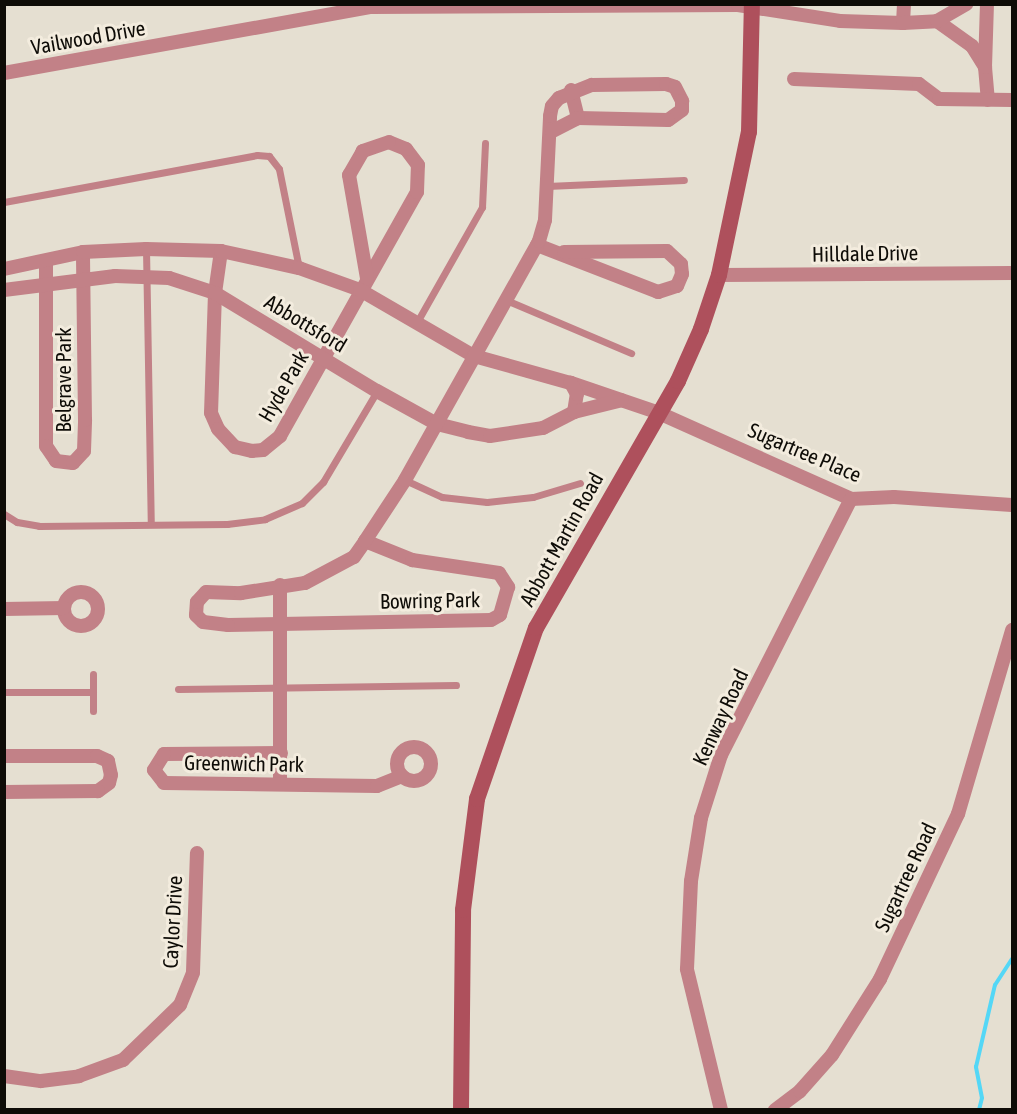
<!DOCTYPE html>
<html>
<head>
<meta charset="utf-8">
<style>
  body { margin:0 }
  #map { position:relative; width:1017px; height:1114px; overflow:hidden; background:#e5dfd1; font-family:"Asap Condensed",sans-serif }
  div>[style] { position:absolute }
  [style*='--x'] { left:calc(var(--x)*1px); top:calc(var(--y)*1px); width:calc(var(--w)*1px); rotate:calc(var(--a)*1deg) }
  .stream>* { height:4px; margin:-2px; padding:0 2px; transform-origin:2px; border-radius:2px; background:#54d7f6 }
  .service>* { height:7px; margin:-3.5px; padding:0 3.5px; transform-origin:3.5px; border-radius:3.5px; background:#c28187 }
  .minor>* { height:14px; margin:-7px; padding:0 7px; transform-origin:7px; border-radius:7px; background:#c28187 }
  .minor>.ring { margin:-7px; padding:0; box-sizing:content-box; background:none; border:14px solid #c28187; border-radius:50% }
  .secondary>* { height:16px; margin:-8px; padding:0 8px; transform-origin:8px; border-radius:8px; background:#ae505c }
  span { translate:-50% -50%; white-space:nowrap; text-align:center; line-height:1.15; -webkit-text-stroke:6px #f3ecde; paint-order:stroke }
  .street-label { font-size:21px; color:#0e0c07 }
  .frame { position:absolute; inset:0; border:6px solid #0e0c07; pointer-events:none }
</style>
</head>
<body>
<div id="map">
  <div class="stream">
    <div style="--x:979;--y:1110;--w:12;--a:-76"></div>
    <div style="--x:982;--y:1098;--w:32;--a:-101"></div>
    <div style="--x:976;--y:1067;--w:84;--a:-77"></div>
    <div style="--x:995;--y:985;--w:31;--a:-57"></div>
  </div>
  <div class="service">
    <div style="--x:547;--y:186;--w:137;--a:-2.5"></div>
    <div style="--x:4;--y:202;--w:257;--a:-10.5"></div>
    <div style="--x:257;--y:155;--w:12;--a:5"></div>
    <div style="--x:269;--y:156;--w:16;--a:52"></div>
    <div style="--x:279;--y:169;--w:101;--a:78.6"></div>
    <div style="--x:146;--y:249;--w:274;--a:89"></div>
    <div style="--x:506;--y:300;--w:136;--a:23"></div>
    <div style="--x:417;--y:322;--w:132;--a:-60.5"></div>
    <div style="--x:482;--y:207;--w:64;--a:-87.3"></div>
    <div style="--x:405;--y:480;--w:41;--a:24.7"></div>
    <div style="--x:442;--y:497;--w:45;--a:6.3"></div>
    <div style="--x:487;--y:502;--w:46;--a:-6.2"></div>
    <div style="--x:533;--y:497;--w:49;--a:-16.6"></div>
    <div style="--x:4;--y:514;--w:15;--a:32"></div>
    <div style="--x:17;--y:522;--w:22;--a:10"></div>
    <div style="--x:39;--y:526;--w:188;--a:-0.6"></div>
    <div style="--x:227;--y:524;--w:38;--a:-7"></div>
    <div style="--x:265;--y:519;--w:40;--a:-23.4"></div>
    <div style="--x:302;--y:503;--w:30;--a:-45"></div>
    <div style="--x:323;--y:482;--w:106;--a:-59.3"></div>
    <div style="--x:178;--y:689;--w:278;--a:-0.8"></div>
    <div style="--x:4;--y:692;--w:89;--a:0"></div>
    <div style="--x:93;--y:711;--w:37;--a:-90"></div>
  </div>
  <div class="minor">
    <div style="--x:937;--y:21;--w:43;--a:35.5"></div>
    <div style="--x:972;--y:46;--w:25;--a:58"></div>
    <div style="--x:985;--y:67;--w:33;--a:85"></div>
    <div style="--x:903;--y:23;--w:19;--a:-87"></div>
    <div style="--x:985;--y:67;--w:63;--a:-88.2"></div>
    <div style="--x:4;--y:73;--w:373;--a:-10.2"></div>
    <div style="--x:371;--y:7;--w:367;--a:-0.3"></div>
    <div style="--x:738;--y:5;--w:103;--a:8.9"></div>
    <div style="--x:840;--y:21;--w:63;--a:1.8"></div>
    <div style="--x:903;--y:23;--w:34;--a:-3"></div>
    <div style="--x:937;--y:21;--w:34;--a:-30"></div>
    <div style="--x:794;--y:79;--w:125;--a:2.3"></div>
    <div style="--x:919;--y:84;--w:25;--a:37"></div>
    <div style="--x:939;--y:99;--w:73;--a:0.8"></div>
    <div style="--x:571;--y:90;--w:29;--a:76"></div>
    <div style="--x:537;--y:245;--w:130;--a:21.2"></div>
    <div style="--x:658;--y:292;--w:20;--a:-18"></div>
    <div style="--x:677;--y:286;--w:13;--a:-67"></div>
    <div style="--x:682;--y:274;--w:10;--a:-96"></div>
    <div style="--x:681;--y:264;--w:19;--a:-137"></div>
    <div style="--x:667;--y:251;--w:103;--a:179.4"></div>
    <div style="--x:221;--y:251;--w:42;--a:98.1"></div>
    <div style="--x:215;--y:293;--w:120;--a:91.9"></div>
    <div style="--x:211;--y:413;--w:17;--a:66"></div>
    <div style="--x:218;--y:429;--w:25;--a:47"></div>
    <div style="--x:235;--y:447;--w:17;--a:13"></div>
    <div style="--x:252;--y:451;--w:11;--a:-5"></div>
    <div style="--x:263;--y:450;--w:22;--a:-39"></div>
    <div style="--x:280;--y:436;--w:280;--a:-60.7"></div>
    <div style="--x:417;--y:192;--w:27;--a:-88"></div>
    <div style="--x:418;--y:165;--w:20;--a:-127"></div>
    <div style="--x:406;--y:149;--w:18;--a:-158"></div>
    <div style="--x:389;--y:142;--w:28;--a:161"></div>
    <div style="--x:363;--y:151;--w:28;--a:120"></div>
    <div style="--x:349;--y:175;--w:105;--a:80.1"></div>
    <div style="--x:46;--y:261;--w:185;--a:90"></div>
    <div style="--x:46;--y:446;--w:18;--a:56"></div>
    <div style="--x:56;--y:461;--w:17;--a:7"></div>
    <div style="--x:73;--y:463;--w:16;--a:-47"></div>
    <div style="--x:84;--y:451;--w:31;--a:-88"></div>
    <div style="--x:85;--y:420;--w:168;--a:-90.7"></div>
    <div style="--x:4;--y:269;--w:81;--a:-12.1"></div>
    <div style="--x:83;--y:252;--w:63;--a:-2.7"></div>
    <div style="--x:146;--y:249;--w:75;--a:1.5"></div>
    <div style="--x:221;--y:251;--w:80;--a:12.3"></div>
    <div style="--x:299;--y:268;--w:65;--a:19.8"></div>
    <div style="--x:360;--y:290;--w:132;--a:30.1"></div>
    <div style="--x:474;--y:356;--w:101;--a:15.6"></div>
    <div style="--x:571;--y:383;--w:93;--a:18.8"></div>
    <div style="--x:659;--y:413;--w:210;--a:24.1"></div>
    <div style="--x:851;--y:499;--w:43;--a:-2.7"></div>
    <div style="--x:894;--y:497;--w:118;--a:3.9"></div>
    <div style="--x:719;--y:275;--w:293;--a:-0.4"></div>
    <div style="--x:4;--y:290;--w:112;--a:-7.2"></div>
    <div style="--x:115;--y:276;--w:54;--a:2.1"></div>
    <div style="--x:169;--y:278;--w:48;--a:18.1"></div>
    <div style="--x:215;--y:293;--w:189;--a:31.2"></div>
    <div style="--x:377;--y:391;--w:68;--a:28.8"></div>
    <div style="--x:437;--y:424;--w:32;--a:14"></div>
    <div style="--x:468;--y:432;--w:22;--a:10"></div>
    <div style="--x:490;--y:436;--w:54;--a:-8.6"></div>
    <div style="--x:543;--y:428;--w:35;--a:-27"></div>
    <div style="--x:574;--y:412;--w:18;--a:-81"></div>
    <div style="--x:577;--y:394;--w:13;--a:-119"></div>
    <div style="--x:574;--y:412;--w:49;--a:-14"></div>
    <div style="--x:365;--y:541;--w:51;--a:22"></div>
    <div style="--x:412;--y:560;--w:88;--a:8.5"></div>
    <div style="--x:499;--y:573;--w:17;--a:57"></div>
    <div style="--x:508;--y:587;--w:29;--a:106"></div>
    <div style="--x:500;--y:615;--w:10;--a:151"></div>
    <div style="--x:491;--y:620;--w:263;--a:178.9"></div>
    <div style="--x:228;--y:625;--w:25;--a:-173"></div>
    <div style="--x:203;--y:622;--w:10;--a:-135"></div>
    <div style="--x:196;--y:615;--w:13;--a:-86"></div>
    <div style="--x:197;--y:602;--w:13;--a:-48"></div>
    <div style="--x:206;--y:592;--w:35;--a:2"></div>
    <div style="--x:241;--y:593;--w:65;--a:-8.9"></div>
    <div style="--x:305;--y:583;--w:55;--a:-28"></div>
    <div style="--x:354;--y:557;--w:19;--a:-55"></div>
    <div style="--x:365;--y:541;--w:73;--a:-56.7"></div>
    <div style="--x:405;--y:480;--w:274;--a:-60.7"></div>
    <div style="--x:539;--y:241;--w:22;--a:-74"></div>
    <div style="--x:545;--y:220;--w:104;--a:-87.2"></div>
    <div style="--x:550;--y:116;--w:10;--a:-79"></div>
    <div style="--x:552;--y:106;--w:11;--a:-49"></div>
    <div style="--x:559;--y:98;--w:35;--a:-22"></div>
    <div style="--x:592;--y:85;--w:74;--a:-0.8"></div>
    <div style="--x:666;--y:84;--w:9;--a:18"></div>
    <div style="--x:675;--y:87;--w:16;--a:63"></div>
    <div style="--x:682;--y:101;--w:9;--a:90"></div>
    <div style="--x:682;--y:110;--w:17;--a:144"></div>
    <div style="--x:668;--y:120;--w:90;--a:-178.7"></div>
    <div style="--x:578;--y:118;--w:29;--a:153"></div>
    <div style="--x:280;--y:585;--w:199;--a:90"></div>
    <div class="ring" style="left:64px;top:592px;width:20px;height:20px"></div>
    <div style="--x:4;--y:609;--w:60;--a:-1"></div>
    <div class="ring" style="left:397px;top:747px;width:20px;height:20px"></div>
    <div style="--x:281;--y:753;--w:117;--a:179.5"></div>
    <div style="--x:164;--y:754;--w:19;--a:122"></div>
    <div style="--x:154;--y:770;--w:16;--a:52"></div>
    <div style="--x:164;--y:783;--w:213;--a:0.8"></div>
    <div style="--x:377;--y:786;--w:27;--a:-22"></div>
    <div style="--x:4;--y:756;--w:93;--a:0"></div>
    <div style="--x:97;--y:756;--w:12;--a:24"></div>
    <div style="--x:108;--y:761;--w:14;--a:78"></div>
    <div style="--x:111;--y:775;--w:8;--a:104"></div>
    <div style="--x:109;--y:783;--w:14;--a:144"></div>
    <div style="--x:98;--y:791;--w:94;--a:179.4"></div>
    <div style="--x:4;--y:1076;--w:37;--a:8"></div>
    <div style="--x:41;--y:1081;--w:38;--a:-7"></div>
    <div style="--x:79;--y:1076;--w:47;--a:-20"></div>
    <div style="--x:123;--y:1060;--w:79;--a:-44"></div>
    <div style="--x:180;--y:1005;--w:35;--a:-68"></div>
    <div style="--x:193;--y:972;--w:119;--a:-88.1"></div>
    <div style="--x:721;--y:1110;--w:145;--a:-103.6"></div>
    <div style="--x:687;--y:969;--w:88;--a:-87.4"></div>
    <div style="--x:691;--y:881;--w:64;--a:-81"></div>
    <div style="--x:701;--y:818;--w:66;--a:-72.4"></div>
    <div style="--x:721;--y:755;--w:287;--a:-63.1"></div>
    <div style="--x:775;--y:1110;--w:31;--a:-37"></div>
    <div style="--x:800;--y:1091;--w:48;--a:-48.4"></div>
    <div style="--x:832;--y:1055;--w:90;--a:-57.7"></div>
    <div style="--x:880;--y:979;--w:183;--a:-64.7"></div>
    <div style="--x:958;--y:814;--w:192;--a:-73.6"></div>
  </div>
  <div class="secondary">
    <div style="--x:461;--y:1110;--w:200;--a:-89.4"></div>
    <div style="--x:463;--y:910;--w:112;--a:-82.8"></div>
    <div style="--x:477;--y:799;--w:181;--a:-71"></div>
    <div style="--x:536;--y:628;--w:285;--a:-60.1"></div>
    <div style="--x:678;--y:381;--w:57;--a:-66.1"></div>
    <div style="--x:701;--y:329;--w:57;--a:-71.6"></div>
    <div style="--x:719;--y:275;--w:146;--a:-78.2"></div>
    <div style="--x:749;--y:132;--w:128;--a:-88.7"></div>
  </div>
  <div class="street-label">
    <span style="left:88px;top:37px;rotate:-10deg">Vailwood Drive</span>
    <span style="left:865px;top:253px;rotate:-1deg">Hilldale Drive</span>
    <span style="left:306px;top:323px;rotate:31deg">Abbottsford</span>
    <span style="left:63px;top:380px;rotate:-90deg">Belgrave Park</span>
    <span style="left:283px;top:386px;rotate:-60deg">Hyde Park</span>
    <span style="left:805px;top:452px;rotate:23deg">Sugartree Place</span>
    <span style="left:561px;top:539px;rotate:-61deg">Abbott Martin Road</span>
    <span style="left:430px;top:600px;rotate:-1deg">Bowring Park</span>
    <span style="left:720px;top:717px;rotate:-65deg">Kenway Road</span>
    <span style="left:244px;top:763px;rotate:1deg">Greenwich Park</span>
    <span style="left:905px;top:877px;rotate:-65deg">Sugartree Road</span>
    <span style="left:172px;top:922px;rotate:-87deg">Caylor Drive</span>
  </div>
  <div class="frame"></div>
</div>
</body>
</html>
